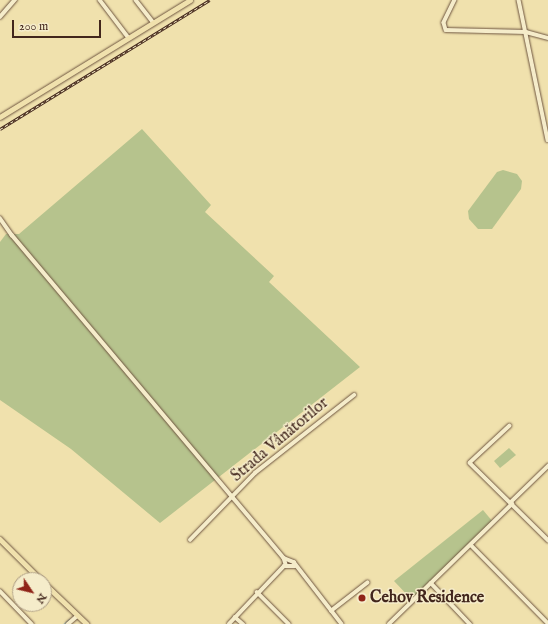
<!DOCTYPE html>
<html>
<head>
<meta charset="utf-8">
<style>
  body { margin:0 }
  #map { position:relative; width:548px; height:624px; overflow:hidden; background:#f0e1ad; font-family:"IM FELL English",serif }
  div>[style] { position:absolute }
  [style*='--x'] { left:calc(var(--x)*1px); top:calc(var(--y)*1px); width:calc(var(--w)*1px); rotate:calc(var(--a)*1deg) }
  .green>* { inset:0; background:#b6c38d }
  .stream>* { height:1px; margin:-0.5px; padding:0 0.5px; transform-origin:0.5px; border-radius:0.5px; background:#9ebbb4 }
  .roads { filter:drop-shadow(0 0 1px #6e5540) drop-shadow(0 0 1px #6e5540) }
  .minor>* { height:3.5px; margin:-1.75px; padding:0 1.75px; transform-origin:1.75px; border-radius:1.75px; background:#f5ecca }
  .major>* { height:4.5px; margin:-2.25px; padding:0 2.25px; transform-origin:2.25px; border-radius:2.25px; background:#f0e1ad }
  .rail>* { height:2.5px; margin-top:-1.25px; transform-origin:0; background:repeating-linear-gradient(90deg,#f5ecca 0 3px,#42261c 0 6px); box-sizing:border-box; border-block:1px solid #42261c }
  .dots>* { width:11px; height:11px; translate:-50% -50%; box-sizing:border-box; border:2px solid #f5ecca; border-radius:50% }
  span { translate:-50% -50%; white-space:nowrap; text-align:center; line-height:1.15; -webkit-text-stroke:3px #f5ecca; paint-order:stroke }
  .street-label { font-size:16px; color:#42261c }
  .poi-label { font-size:16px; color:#42261c; font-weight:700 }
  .left { translate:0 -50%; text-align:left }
  .north { position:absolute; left:12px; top:572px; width:40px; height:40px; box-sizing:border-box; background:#f5ecca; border:1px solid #ad9d84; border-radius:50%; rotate:125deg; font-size:11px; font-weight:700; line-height:16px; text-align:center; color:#42261c }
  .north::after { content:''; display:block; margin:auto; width:14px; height:18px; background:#8f2418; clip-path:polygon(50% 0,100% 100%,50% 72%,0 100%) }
  .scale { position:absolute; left:12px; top:20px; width:89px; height:18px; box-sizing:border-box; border:2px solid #42261c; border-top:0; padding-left:5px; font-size:12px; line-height:14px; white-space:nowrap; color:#42261c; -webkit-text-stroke:3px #f5ecca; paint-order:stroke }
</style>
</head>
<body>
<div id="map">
  <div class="green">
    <div style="clip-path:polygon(142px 129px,211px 205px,205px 212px,274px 276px,269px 282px,360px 367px,160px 523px,71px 449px,0 400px,0 242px,6px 234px,19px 234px)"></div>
    <div style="clip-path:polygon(503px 170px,517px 174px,522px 181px,521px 189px,492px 229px,478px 229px,469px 219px,468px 211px,497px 172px)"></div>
    <div style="clip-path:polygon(509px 448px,516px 455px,500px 468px,494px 461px)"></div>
    <div style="clip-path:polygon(483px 510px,493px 522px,411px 599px,394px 581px)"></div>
  </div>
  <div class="stream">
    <div style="--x:63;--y:624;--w:8;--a:-40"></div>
  </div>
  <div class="roads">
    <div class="minor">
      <div style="--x:100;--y:0;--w:48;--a:52.7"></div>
      <div style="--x:136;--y:0;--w:29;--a:52"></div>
      <div style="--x:455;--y:0;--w:25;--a:116"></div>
      <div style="--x:444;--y:23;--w:7;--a:74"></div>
      <div style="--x:446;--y:30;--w:80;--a:1.4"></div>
      <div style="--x:526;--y:32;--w:23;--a:15"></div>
      <div style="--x:519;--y:0;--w:143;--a:78.3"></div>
      <div style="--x:0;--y:17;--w:23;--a:-49"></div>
      <div style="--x:0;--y:218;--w:21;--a:55"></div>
      <div style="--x:12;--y:235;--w:422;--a:49.9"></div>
      <div style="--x:284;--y:558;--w:6;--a:72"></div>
      <div style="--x:510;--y:426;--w:54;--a:137.2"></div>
      <div style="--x:470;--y:463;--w:110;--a:44.6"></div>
      <div style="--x:511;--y:502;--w:52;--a:-44.2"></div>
      <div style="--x:190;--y:540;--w:93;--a:-45.9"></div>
      <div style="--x:255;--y:473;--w:126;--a:-38.2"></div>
      <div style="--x:471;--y:545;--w:110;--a:45.4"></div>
      <div style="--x:284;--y:558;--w:11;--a:22"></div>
      <div style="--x:294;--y:562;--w:78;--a:52.3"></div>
      <div style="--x:431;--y:583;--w:57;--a:46.4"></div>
      <div style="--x:0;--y:591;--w:46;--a:45.9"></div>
      <div style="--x:257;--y:592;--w:45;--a:45"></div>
      <div style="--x:331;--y:611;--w:46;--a:-37.9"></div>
      <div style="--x:235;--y:617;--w:11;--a:41"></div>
      <div style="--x:68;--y:624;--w:11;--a:-41"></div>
      <div style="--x:229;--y:624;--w:80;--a:-46.5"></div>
      <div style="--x:284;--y:566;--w:11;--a:0"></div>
      <div style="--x:389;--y:624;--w:172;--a:-44.3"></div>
    </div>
    <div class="major">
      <div style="--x:0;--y:117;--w:223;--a:-31.6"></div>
      <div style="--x:0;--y:539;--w:58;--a:45"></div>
      <div style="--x:44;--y:583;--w:59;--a:43.6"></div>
    </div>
  </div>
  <div class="rail">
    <div style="--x:0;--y:129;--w:246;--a:-31.6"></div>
  </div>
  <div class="dots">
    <div style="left:362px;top:598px;background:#8f2418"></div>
  </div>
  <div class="street-label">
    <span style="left:280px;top:440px;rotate:-40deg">Strada Vânătorilor</span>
  </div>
  <div class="poi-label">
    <span class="left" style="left:370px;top:598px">Cehov Residence</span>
  </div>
  <div class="north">N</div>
  <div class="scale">200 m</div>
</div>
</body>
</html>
